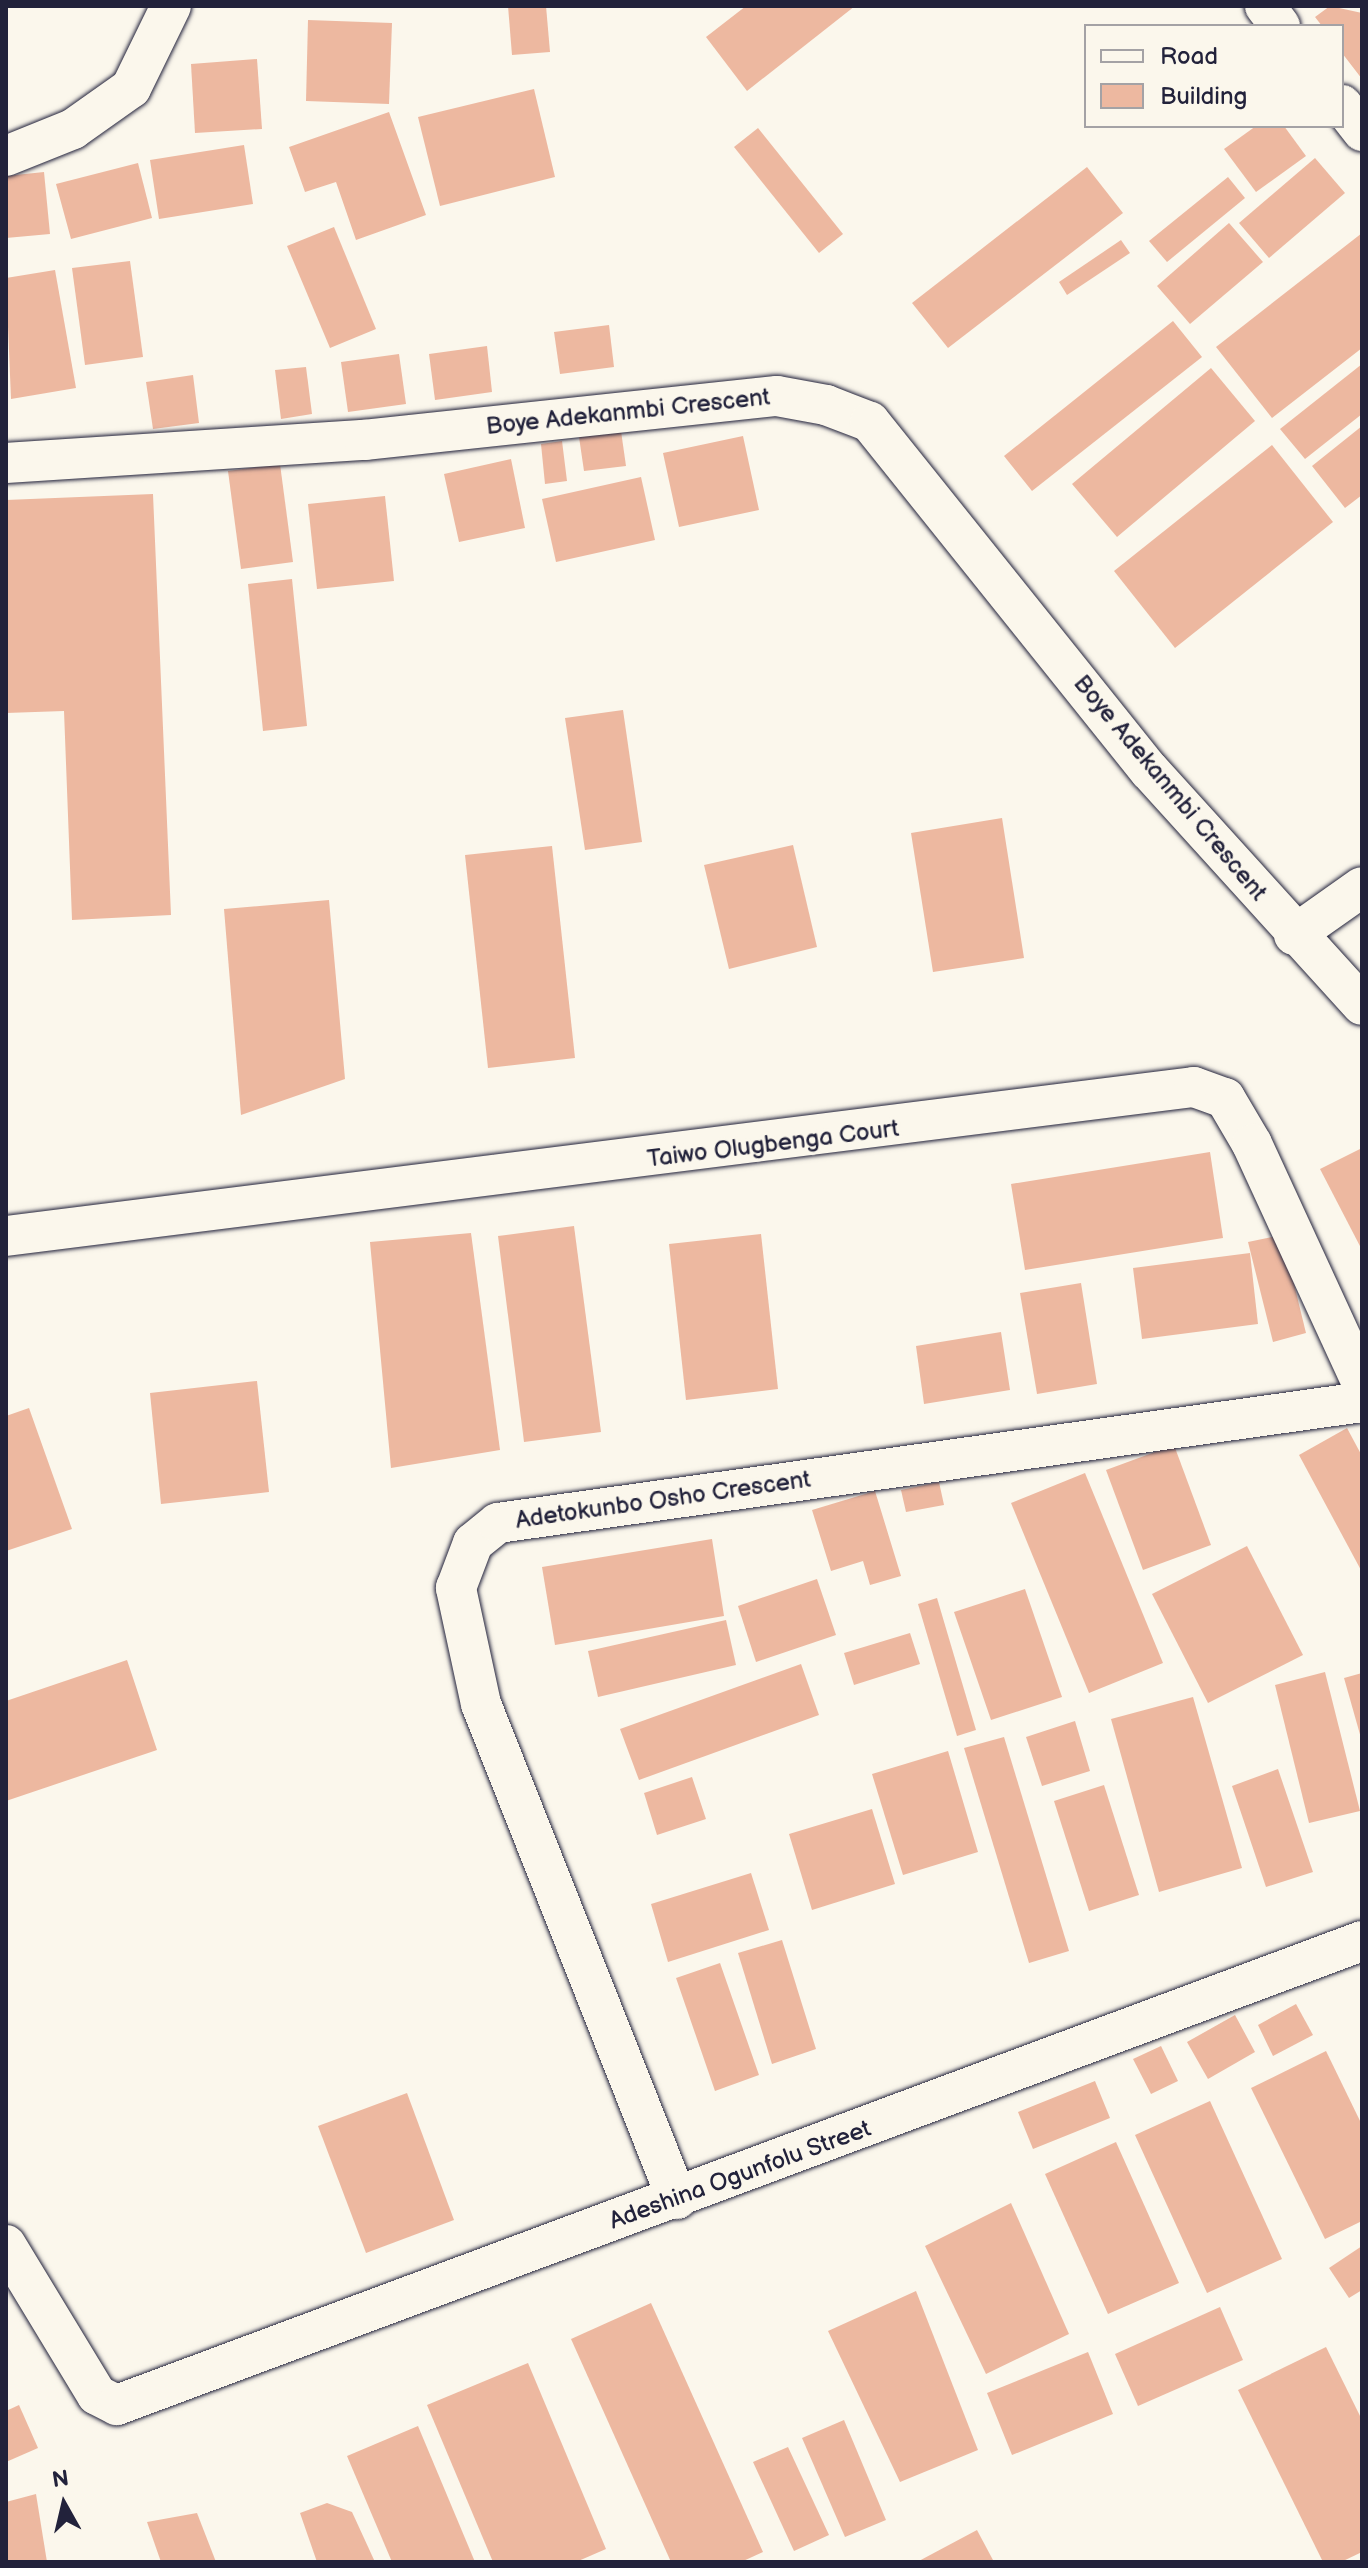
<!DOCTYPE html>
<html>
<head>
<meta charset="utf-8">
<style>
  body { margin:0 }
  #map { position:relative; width:1368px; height:2568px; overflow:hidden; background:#fbf7ec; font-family:"Balsamiq Sans",sans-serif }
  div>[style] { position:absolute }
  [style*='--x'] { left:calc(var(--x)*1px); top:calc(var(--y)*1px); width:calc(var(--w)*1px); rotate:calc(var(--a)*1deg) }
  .building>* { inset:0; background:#edb8a0 }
  .roads { filter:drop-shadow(0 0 2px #22223b) drop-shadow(0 0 2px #22223b) }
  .minor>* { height:40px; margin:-20px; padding:0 20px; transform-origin:20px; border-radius:20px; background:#fbf7ec }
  span { translate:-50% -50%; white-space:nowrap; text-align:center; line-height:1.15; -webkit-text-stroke:6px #fbf7ec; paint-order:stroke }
  .street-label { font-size:24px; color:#22223b }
  .frame { position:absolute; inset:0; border:8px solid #22223b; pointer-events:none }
  .legend { position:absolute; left:1084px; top:24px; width:260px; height:104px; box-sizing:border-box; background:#fbf7ec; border:2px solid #a4a2a5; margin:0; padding:10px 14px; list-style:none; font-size:24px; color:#22223b }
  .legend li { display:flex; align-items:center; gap:16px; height:40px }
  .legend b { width:40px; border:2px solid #a4a2a5 }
  .north { position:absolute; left:24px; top:2464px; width:80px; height:80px; -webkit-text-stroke:6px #fbf7ec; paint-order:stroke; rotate:352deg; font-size:22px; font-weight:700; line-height:32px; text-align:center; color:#22223b }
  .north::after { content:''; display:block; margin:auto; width:28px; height:36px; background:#22223b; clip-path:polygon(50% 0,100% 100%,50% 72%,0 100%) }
</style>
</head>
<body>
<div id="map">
  <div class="building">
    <div style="clip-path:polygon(508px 6px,546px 6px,550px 52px,512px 55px)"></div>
    <div style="clip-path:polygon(746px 6px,855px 6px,747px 91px,706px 37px)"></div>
    <div style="clip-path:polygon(1330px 6px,1362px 13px,1362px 79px,1342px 53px,1342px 26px,1322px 26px,1315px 17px)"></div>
    <div style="clip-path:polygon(308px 20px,392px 23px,389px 104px,306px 101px)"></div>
    <div style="clip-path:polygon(257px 59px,262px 129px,195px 133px,191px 64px)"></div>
    <div style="clip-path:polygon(534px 89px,555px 177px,440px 206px,418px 117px)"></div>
    <div style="clip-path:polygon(389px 112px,426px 215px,356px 240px,336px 182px,305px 192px,289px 147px)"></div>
    <div style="clip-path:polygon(1256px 126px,1284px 126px,1306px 156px,1256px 192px,1224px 149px)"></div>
    <div style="clip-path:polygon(758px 128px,843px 234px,819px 253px,734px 147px)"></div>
    <div style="clip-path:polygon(244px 145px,253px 204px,159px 219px,150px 160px)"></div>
    <div style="clip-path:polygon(1315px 158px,1345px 193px,1269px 258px,1239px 223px)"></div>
    <div style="clip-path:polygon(138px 163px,152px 218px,71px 239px,56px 184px)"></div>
    <div style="clip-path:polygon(1087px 167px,1123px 213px,948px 348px,912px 303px)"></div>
    <div style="clip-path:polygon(44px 172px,50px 234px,6px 238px,6px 176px)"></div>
    <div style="clip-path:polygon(1228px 177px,1245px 198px,1167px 262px,1149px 241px)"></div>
    <div style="clip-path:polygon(1229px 223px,1263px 262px,1190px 324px,1157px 286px)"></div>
    <div style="clip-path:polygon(334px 227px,376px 329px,330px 348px,287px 246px)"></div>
    <div style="clip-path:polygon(1362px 233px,1362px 348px,1272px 418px,1216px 347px)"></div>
    <div style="clip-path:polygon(1121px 240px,1130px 253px,1067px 295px,1059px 282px)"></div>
    <div style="clip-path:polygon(130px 261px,143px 357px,85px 365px,72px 268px)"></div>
    <div style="clip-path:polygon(55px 270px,76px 388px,11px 399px,6px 278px)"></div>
    <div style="clip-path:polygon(1173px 321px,1202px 357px,1032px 491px,1004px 456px)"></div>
    <div style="clip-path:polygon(609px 325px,614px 367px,560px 374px,554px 332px)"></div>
    <div style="clip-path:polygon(487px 346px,492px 392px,435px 400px,429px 354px)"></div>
    <div style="clip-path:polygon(399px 354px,406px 404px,348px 412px,341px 362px)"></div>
    <div style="clip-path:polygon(1362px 364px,1362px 414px,1305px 459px,1280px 429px)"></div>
    <div style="clip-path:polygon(306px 367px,312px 414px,281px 419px,275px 370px)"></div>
    <div style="clip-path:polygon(1211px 368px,1255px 421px,1117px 537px,1072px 484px)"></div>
    <div style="clip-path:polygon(193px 375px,199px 423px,153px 429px,146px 382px)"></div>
    <div style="clip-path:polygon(1362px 426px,1362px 495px,1345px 508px,1312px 466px)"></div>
    <div style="clip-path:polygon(621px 431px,626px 466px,584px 471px,579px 437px)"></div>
    <div style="clip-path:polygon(743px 436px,759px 510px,679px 527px,663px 453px)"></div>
    <div style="clip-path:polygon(562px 441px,567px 481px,545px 484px,541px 444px)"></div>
    <div style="clip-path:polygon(1272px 445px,1333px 522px,1175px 648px,1114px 571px)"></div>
    <div style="clip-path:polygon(511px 459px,525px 528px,459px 542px,444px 474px)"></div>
    <div style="clip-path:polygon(280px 464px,293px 562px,241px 569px,228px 471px)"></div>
    <div style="clip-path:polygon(641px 477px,655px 540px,556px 562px,542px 499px)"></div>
    <div style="clip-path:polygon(153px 494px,171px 915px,72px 920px,64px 711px,6px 713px,6px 500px)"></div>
    <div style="clip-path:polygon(385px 496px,394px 581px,317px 589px,308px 504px)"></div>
    <div style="clip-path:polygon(292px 579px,307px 726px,263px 731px,248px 584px)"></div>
    <div style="clip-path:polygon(623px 710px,642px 842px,585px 850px,565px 718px)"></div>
    <div style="clip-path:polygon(1002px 818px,1024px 958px,933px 972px,911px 833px)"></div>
    <div style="clip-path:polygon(793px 845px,817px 947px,729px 969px,704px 865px)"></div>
    <div style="clip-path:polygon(552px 846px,575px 1058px,488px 1068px,465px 855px)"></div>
    <div style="clip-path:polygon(329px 900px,345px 1079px,241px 1115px,224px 909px)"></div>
    <div style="clip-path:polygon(1362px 1148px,1362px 1250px,1320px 1169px)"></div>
    <div style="clip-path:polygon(1210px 1152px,1223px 1238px,1025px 1270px,1011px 1184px)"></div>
    <div style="clip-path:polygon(574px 1226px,601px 1432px,524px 1442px,498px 1236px)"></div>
    <div style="clip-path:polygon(471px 1233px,500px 1450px,391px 1468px,370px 1242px)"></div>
    <div style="clip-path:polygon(761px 1234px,778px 1389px,686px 1400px,669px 1244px)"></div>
    <div style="clip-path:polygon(1282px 1235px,1306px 1333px,1273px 1342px,1248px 1242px)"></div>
    <div style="clip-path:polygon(1250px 1253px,1258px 1324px,1142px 1339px,1133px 1268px)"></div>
    <div style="clip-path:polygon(1081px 1283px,1097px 1384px,1037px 1394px,1020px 1293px)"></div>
    <div style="clip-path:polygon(1001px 1332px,1010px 1390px,924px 1404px,916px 1346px)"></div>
    <div style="clip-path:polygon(257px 1381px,269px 1492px,161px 1504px,150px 1393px)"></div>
    <div style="clip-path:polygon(29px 1408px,72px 1529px,6px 1551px,6px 1416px)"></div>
    <div style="clip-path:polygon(1347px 1428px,1362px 1456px,1362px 1572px,1299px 1455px)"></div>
    <div style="clip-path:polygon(1174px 1445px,1211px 1545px,1143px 1570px,1106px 1470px)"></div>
    <div style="clip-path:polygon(1085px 1473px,1163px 1663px,1089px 1693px,1011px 1503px)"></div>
    <div style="clip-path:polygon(939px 1482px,944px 1505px,906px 1512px,901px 1490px)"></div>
    <div style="clip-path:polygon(875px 1491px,901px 1576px,870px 1585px,863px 1561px,831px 1571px,812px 1510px)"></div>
    <div style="clip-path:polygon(712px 1539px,724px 1616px,555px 1645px,542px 1567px)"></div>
    <div style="clip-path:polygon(1247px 1546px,1303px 1655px,1208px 1703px,1152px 1594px)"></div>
    <div style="clip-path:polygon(817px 1579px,836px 1635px,756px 1662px,738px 1606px)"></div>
    <div style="clip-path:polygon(1025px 1589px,1062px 1697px,991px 1720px,954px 1612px)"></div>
    <div style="clip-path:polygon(937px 1598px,976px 1730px,957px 1736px,918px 1604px)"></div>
    <div style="clip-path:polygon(726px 1620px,736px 1665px,598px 1697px,588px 1651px)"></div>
    <div style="clip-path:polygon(910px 1633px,920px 1664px,854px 1685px,844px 1653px)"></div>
    <div style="clip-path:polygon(127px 1660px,157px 1750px,6px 1801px,6px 1701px)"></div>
    <div style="clip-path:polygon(801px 1664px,819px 1715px,639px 1780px,620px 1729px)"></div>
    <div style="clip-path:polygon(1325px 1672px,1360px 1811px,1309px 1823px,1275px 1685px)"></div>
    <div style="clip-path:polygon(1362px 1673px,1362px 1738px,1361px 1738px,1344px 1678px)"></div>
    <div style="clip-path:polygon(1193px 1697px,1242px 1868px,1159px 1892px,1111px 1719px)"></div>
    <div style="clip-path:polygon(1075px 1721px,1090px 1771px,1042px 1786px,1026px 1737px)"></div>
    <div style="clip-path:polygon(1004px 1737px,1069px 1951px,1029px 1963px,964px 1748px)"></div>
    <div style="clip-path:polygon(948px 1751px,978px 1852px,903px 1875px,872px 1774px)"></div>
    <div style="clip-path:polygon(1278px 1769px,1313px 1872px,1266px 1887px,1232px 1786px)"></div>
    <div style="clip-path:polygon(692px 1777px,706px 1819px,657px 1835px,644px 1793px)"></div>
    <div style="clip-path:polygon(1104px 1785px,1139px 1895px,1089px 1911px,1054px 1801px)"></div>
    <div style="clip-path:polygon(872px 1809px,895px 1884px,812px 1910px,789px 1834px)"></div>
    <div style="clip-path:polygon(751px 1873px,769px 1930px,668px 1962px,651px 1904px)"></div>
    <div style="clip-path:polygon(782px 1940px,816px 2049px,772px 2064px,738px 1953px)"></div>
    <div style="clip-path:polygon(720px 1963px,759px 2075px,715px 2091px,676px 1978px)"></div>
    <div style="clip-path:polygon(1296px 2004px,1313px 2035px,1273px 2056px,1258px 2025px)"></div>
    <div style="clip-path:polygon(1235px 2015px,1255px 2052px,1208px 2079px,1187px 2042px)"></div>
    <div style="clip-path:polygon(1161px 2046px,1178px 2081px,1151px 2094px,1133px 2059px)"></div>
    <div style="clip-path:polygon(1326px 2051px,1362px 2125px,1362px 2221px,1325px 2239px,1251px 2088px)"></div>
    <div style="clip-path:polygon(1095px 2081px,1110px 2118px,1033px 2149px,1018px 2112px)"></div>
    <div style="clip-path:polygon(407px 2093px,454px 2220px,366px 2253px,318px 2126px)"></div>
    <div style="clip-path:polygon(1210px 2101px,1282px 2259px,1207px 2293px,1135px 2135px)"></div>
    <div style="clip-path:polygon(1116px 2142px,1179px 2283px,1108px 2314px,1045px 2174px)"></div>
    <div style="clip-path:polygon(1011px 2203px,1069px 2334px,986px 2374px,925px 2246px)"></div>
    <div style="clip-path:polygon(1362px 2246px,1362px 2290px,1349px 2298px,1329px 2268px)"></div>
    <div style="clip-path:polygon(916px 2291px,978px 2450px,900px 2482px,828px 2331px)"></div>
    <div style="clip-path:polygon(651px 2303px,763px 2552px,741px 2562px,671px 2562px,571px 2339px)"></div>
    <div style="clip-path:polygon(1220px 2307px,1243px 2360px,1138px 2406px,1115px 2354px)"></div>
    <div style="clip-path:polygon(1326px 2347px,1362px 2420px,1362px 2552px,1341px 2562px,1323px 2562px,1238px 2390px)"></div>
    <div style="clip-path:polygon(1088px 2352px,1113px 2414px,1012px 2455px,987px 2393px)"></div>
    <div style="clip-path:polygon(528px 2363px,606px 2549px,576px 2562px,493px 2562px,427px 2405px)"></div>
    <div style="clip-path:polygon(19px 2405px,38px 2448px,6px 2462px,6px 2411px)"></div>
    <div style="clip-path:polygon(844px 2420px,886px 2520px,845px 2537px,802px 2438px)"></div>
    <div style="clip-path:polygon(418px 2426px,475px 2562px,392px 2562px,347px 2456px)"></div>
    <div style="clip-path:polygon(788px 2447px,829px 2535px,794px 2551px,753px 2462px)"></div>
    <div style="clip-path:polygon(36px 2494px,47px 2562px,6px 2562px,6px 2502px)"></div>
    <div style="clip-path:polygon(327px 2503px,352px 2512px,375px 2562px,317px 2562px,300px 2513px)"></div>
    <div style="clip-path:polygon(197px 2513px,216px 2562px,161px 2562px,147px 2522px)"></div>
    <div style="clip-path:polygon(977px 2530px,994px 2562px,917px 2562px)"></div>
  </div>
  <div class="roads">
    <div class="minor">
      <div style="--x:1265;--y:6;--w:25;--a:53"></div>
      <div style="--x:1342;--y:105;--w:33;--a:52"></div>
      <div style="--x:6;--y:156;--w:72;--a:-21.9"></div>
      <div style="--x:73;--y:129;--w:71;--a:-35.3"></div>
      <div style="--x:131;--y:88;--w:91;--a:-64"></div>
      <div style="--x:6;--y:463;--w:359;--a:-3.7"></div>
      <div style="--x:364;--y:440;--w:415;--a:-6.1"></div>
      <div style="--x:777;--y:396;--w:50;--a:10.4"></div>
      <div style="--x:826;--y:405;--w:47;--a:21.1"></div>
      <div style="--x:870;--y:422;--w:446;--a:51.3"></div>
      <div style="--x:1149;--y:770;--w:317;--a:47.8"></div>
      <div style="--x:1294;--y:935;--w:83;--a:-35.2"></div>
      <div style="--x:6;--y:1236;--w:1197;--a:-7.15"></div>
      <div style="--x:1194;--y:1087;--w:33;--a:20"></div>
      <div style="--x:1225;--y:1098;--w:53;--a:59.6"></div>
      <div style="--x:1252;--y:1144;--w:263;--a:65.3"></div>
      <div style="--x:677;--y:2199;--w:532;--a:-111.6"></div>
      <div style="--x:481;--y:1704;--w:119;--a:-102.2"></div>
      <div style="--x:456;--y:1588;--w:48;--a:-69.3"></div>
      <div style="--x:473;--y:1543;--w:32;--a:-39"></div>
      <div style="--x:498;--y:1523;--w:872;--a:-7.97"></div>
      <div style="--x:6;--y:2245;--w:175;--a:58.8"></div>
      <div style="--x:97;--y:2395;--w:22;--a:27"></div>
      <div style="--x:117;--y:2405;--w:1329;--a:-20.44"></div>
    </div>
  </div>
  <div class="street-label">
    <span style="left:628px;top:412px;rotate:-6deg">Boye Adekanmbi Crescent</span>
    <span style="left:1170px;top:788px;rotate:50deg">Boye Adekanmbi Crescent</span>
    <span style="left:773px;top:1144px;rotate:-7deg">Taiwo Olugbenga Court</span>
    <span style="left:663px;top:1500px;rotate:-8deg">Adetokunbo Osho Crescent</span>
    <span style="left:740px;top:2175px;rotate:-20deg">Adeshina Ogunfolu Street</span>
  </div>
  <div class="frame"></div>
  <ul class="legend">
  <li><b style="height:10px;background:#fbf7ec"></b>Road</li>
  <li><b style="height:22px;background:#edb8a0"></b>Building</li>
  </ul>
  <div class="north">N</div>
</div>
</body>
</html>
